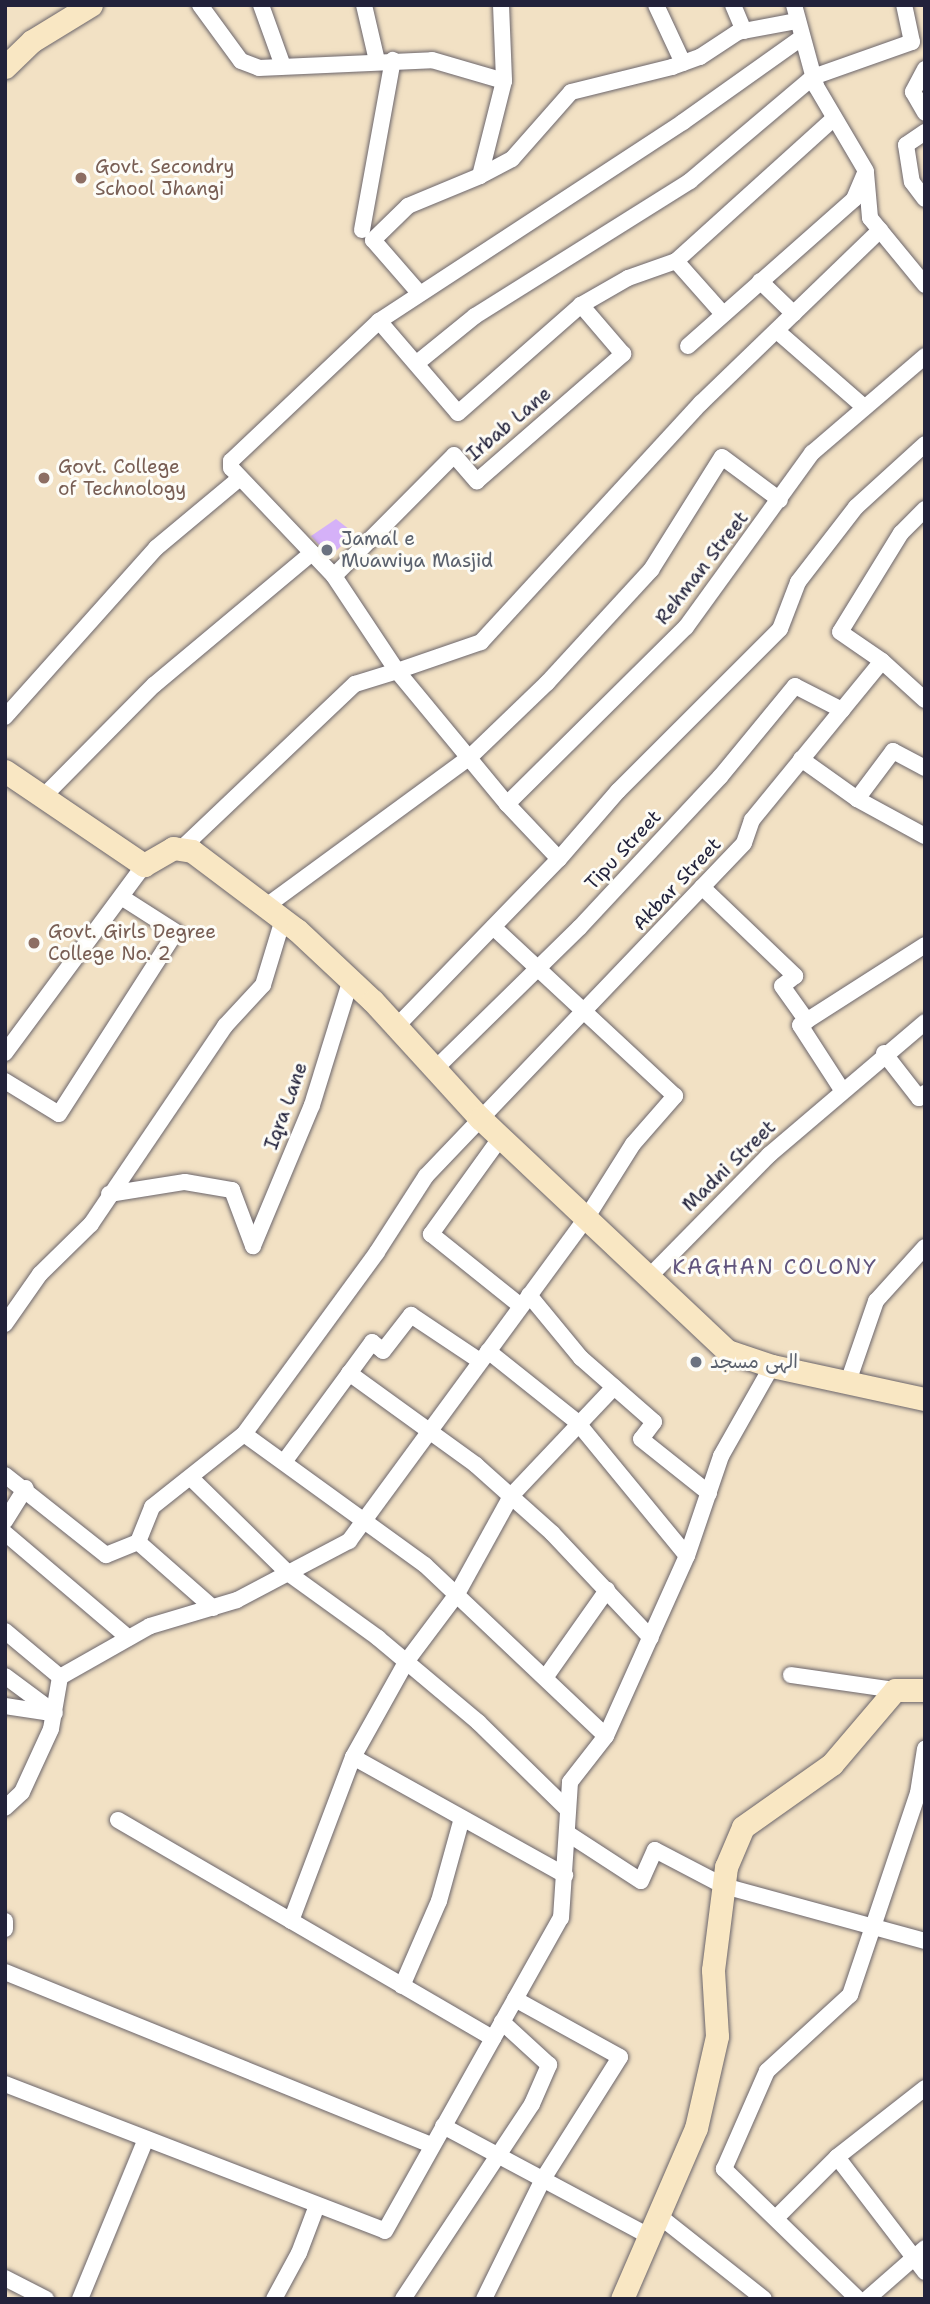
<!DOCTYPE html>
<html>
<head>
<meta charset="utf-8">
<style>
  body { margin:0 }
  #map { position:relative; width:930px; height:2304px; overflow:hidden; background:#f2e1c4; font-family:"Shantell Sans","Playpen Sans Arabic",sans-serif }
  div>[style] { position:absolute }
  [style*='--x'] { left:calc(var(--x)*1px); top:calc(var(--y)*1px); width:calc(var(--w)*1px); rotate:calc(var(--a)*1deg) }
  .building>* { inset:0; background:#d5b1f8 }
  .roads { filter:drop-shadow(0 0 2px #6b656b) drop-shadow(0 0 2px #6b656b) }
  .street>* { height:16px; margin:-8px; padding:0 8px; transform-origin:8px; border-radius:8px; background:#fff }
  .secondary>* { height:23px; margin:-11.5px; padding:0 11.5px; transform-origin:11.5px; border-radius:11.5px; background:#f9e7c3 }
  .dots>* { width:19px; height:19px; translate:-50% -50%; box-sizing:border-box; border:4px solid #fdfcf7; border-radius:50% }
  span { translate:-50% -50%; white-space:nowrap; text-align:center; line-height:1.15; -webkit-text-stroke:6px #fdfcf7; paint-order:stroke }
  .education-label { font-size:19px; color:#785e54 }
  .left { translate:0 -50%; text-align:left }
  .street-label { font-size:19px; color:#22223b }
  .worship-label { font-size:19px; color:#5b616d }
  .neighbourhood-label { font-size:21px; color:#61547d; letter-spacing:2px }
  .frame { position:absolute; inset:0; border:7px solid #22223b; pointer-events:none }
</style>
</head>
<body>
<div id="map">
  <div class="building">
    <div style="clip-path:polygon(336px 519px,354px 533px,330px 557px,311px 536px)"></div>
  </div>
  <div class="roads">
    <div class="street">
      <div style="--x:200;--y:5;--w:69;--a:53.8"></div>
      <div style="--x:241;--y:61;--w:19;--a:21"></div>
      <div style="--x:259;--y:68;--w:173;--a:-2.6"></div>
      <div style="--x:432;--y:60;--w:75;--a:16.3"></div>
      <div style="--x:504;--y:81;--w:98;--a:104.2"></div>
      <div style="--x:480;--y:176;--w:78;--a:157.4"></div>
      <div style="--x:408;--y:206;--w:49;--a:135.8"></div>
      <div style="--x:373;--y:240;--w:70;--a:49"></div>
      <div style="--x:261;--y:5;--w:65;--a:70.2"></div>
      <div style="--x:364;--y:5;--w:57;--a:76.9"></div>
      <div style="--x:501;--y:5;--w:76;--a:87.7"></div>
      <div style="--x:656;--y:5;--w:64;--a:65"></div>
      <div style="--x:733;--y:5;--w:28;--a:67"></div>
      <div style="--x:925;--y:69;--w:26;--a:118"></div>
      <div style="--x:913;--y:92;--w:24;--a:60"></div>
      <div style="--x:925;--y:132;--w:23;--a:146"></div>
      <div style="--x:906;--y:145;--w:37;--a:81"></div>
      <div style="--x:912;--y:182;--w:21;--a:53"></div>
      <div style="--x:866;--y:173;--w:45;--a:84.9"></div>
      <div style="--x:870;--y:218;--w:87;--a:50.6"></div>
      <div style="--x:480;--y:176;--w:36;--a:-28"></div>
      <div style="--x:512;--y:159;--w:89;--a:-48.6"></div>
      <div style="--x:571;--y:92;--w:104;--a:-13.9"></div>
      <div style="--x:672;--y:67;--w:30;--a:-20"></div>
      <div style="--x:700;--y:57;--w:45;--a:-33.3"></div>
      <div style="--x:738;--y:32;--w:59;--a:-10.7"></div>
      <div style="--x:362;--y:230;--w:173;--a:-79.7"></div>
      <div style="--x:676;--y:261;--w:71;--a:48.4"></div>
      <div style="--x:760;--y:281;--w:47;--a:44.1"></div>
      <div style="--x:379;--y:321;--w:121;--a:49.3"></div>
      <div style="--x:458;--y:413;--w:164;--a:-41.3"></div>
      <div style="--x:581;--y:305;--w:54;--a:-29.9"></div>
      <div style="--x:628;--y:278;--w:51;--a:-19.5"></div>
      <div style="--x:676;--y:261;--w:210;--a:-42.1"></div>
      <div style="--x:777;--y:331;--w:114;--a:41.1"></div>
      <div style="--x:688;--y:346;--w:222;--a:-41.5"></div>
      <div style="--x:854;--y:199;--w:30;--a:-67"></div>
      <div style="--x:866;--y:171;--w:99;--a:-120.5"></div>
      <div style="--x:816;--y:86;--w:84;--a:-105.2"></div>
      <div style="--x:417;--y:363;--w:75;--a:-39"></div>
      <div style="--x:475;--y:316;--w:254;--a:-32.1"></div>
      <div style="--x:690;--y:181;--w:161;--a:-40.2"></div>
      <div style="--x:813;--y:77;--w:105;--a:-19.5"></div>
      <div style="--x:912;--y:42;--w:38;--a:-102"></div>
      <div style="--x:925;--y:509;--w:34;--a:135"></div>
      <div style="--x:901;--y:533;--w:116;--a:121.6"></div>
      <div style="--x:840;--y:632;--w:51;--a:34.6"></div>
      <div style="--x:882;--y:661;--w:58;--a:42.2"></div>
      <div style="--x:334;--y:576;--w:149;--a:-133.6"></div>
      <div style="--x:231;--y:468;--w:7;--a:-90"></div>
      <div style="--x:231;--y:461;--w:204;--a:-43.4"></div>
      <div style="--x:379;--y:321;--w:363;--a:-33.2"></div>
      <div style="--x:683;--y:122;--w:145;--a:-35.4"></div>
      <div style="--x:5;--y:717;--w:227;--a:-48.2"></div>
      <div style="--x:156;--y:548;--w:109;--a:-39.8"></div>
      <div style="--x:801;--y:759;--w:69;--a:35.5"></div>
      <div style="--x:857;--y:799;--w:60;--a:-53.1"></div>
      <div style="--x:893;--y:751;--w:36;--a:28"></div>
      <div style="--x:43;--y:797;--w:158;--a:-45.3"></div>
      <div style="--x:154;--y:685;--w:206;--a:-39.9"></div>
      <div style="--x:857;--y:799;--w:77;--a:28.6"></div>
      <div style="--x:507;--y:804;--w:252;--a:-44.7"></div>
      <div style="--x:686;--y:627;--w:215;--a:-54.1"></div>
      <div style="--x:812;--y:453;--w:149;--a:-40.6"></div>
      <div style="--x:183;--y:847;--w:237;--a:-43.5"></div>
      <div style="--x:355;--y:684;--w:44;--a:-17.2"></div>
      <div style="--x:397;--y:671;--w:114;--a:-123.6"></div>
      <div style="--x:334;--y:576;--w:170;--a:-45.2"></div>
      <div style="--x:454;--y:455;--w:35;--a:49"></div>
      <div style="--x:477;--y:481;--w:194;--a:-41"></div>
      <div style="--x:623;--y:354;--w:65;--a:-130.6"></div>
      <div style="--x:559;--y:859;--w:90;--a:-49.1"></div>
      <div style="--x:618;--y:791;--w:229;--a:-45"></div>
      <div style="--x:780;--y:629;--w:50;--a:-69"></div>
      <div style="--x:798;--y:582;--w:95;--a:-52.3"></div>
      <div style="--x:856;--y:507;--w:93;--a:-42.4"></div>
      <div style="--x:702;--y:887;--w:129;--a:43.7"></div>
      <div style="--x:795;--y:976;--w:16;--a:142"></div>
      <div style="--x:782;--y:986;--w:43;--a:54.5"></div>
      <div style="--x:265;--y:907;--w:254;--a:-36.2"></div>
      <div style="--x:470;--y:757;--w:107;--a:-43.9"></div>
      <div style="--x:547;--y:683;--w:154;--a:-47.4"></div>
      <div style="--x:651;--y:570;--w:133;--a:-57.9"></div>
      <div style="--x:722;--y:457;--w:72;--a:36.6"></div>
      <div style="--x:396;--y:1027;--w:234;--a:-45.9"></div>
      <div style="--x:559;--y:859;--w:76;--a:-133.4"></div>
      <div style="--x:507;--y:804;--w:173;--a:-129.6"></div>
      <div style="--x:397;--y:671;--w:89;--a:-19"></div>
      <div style="--x:481;--y:642;--w:325;--a:-47.4"></div>
      <div style="--x:701;--y:403;--w:249;--a:-44"></div>
      <div style="--x:5;--y:1053;--w:234;--a:-53.5"></div>
      <div style="--x:884;--y:1053;--w:57;--a:52.1"></div>
      <div style="--x:919;--y:1098;--w:8;--a:-40"></div>
      <div style="--x:434;--y:1070;--w:204;--a:-44.4"></div>
      <div style="--x:580;--y:927;--w:205;--a:-47"></div>
      <div style="--x:720;--y:777;--w:118;--a:-50.5"></div>
      <div style="--x:795;--y:686;--w:53;--a:27.1"></div>
      <div style="--x:5;--y:1081;--w:63;--a:31.4"></div>
      <div style="--x:59;--y:1114;--w:216;--a:-57.3"></div>
      <div style="--x:176;--y:932;--w:65;--a:-147.5"></div>
      <div style="--x:842;--y:1090;--w:77;--a:-122.9"></div>
      <div style="--x:800;--y:1025;--w:148;--a:-32.6"></div>
      <div style="--x:501;--y:1137;--w:120;--a:125.8"></div>
      <div style="--x:431;--y:1234;--w:115;--a:38.7"></div>
      <div style="--x:109;--y:1194;--w:77;--a:-9"></div>
      <div style="--x:185;--y:1182;--w:48;--a:9.7"></div>
      <div style="--x:232;--y:1190;--w:60;--a:69.4"></div>
      <div style="--x:253;--y:1246;--w:153;--a:-67.3"></div>
      <div style="--x:312;--y:1105;--w:132;--a:-72.8"></div>
      <div style="--x:650;--y:1276;--w:170;--a:-45.5"></div>
      <div style="--x:769;--y:1155;--w:205;--a:-40.4"></div>
      <div style="--x:529;--y:1295;--w:82;--a:50.5"></div>
      <div style="--x:581;--y:1358;--w:97;--a:41.2"></div>
      <div style="--x:654;--y:1422;--w:21;--a:127"></div>
      <div style="--x:641;--y:1439;--w:87;--a:38.5"></div>
      <div style="--x:5;--y:1324;--w:61;--a:-55"></div>
      <div style="--x:40;--y:1274;--w:71;--a:-44.4"></div>
      <div style="--x:91;--y:1224;--w:239;--a:-55.9"></div>
      <div style="--x:225;--y:1026;--w:56;--a:-47.2"></div>
      <div style="--x:263;--y:985;--w:69;--a:-73.1"></div>
      <div style="--x:488;--y:1351;--w:114;--a:38.6"></div>
      <div style="--x:577;--y:1422;--w:173;--a:50.6"></div>
      <div style="--x:349;--y:1373;--w:157;--a:35.9"></div>
      <div style="--x:476;--y:1465;--w:102;--a:41.8"></div>
      <div style="--x:552;--y:1533;--w:144;--a:46.7"></div>
      <div style="--x:848;--y:1382;--w:86;--a:-70.9"></div>
      <div style="--x:876;--y:1301;--w:73;--a:-47.8"></div>
      <div style="--x:244;--y:1434;--w:223;--a:35.9"></div>
      <div style="--x:425;--y:1565;--w:249;--a:43.4"></div>
      <div style="--x:284;--y:1462;--w:149;--a:-53.7"></div>
      <div style="--x:372;--y:1342;--w:14;--a:39"></div>
      <div style="--x:383;--y:1351;--w:46;--a:-52.1"></div>
      <div style="--x:411;--y:1315;--w:83;--a:33.7"></div>
      <div style="--x:5;--y:1475;--w:129;--a:38.4"></div>
      <div style="--x:106;--y:1555;--w:35;--a:-22"></div>
      <div style="--x:138;--y:1542;--w:38;--a:-68"></div>
      <div style="--x:152;--y:1507;--w:117;--a:-38.4"></div>
      <div style="--x:244;--y:1434;--w:225;--a:-53.8"></div>
      <div style="--x:377;--y:1252;--w:90;--a:-57.2"></div>
      <div style="--x:426;--y:1176;--w:460;--a:-46.3"></div>
      <div style="--x:744;--y:843;--w:24;--a:-71"></div>
      <div style="--x:752;--y:820;--w:205;--a:-50.7"></div>
      <div style="--x:192;--y:1479;--w:134;--a:44.4"></div>
      <div style="--x:288;--y:1573;--w:111;--a:35.8"></div>
      <div style="--x:378;--y:1638;--w:131;--a:40"></div>
      <div style="--x:478;--y:1722;--w:123;--a:44.3"></div>
      <div style="--x:5;--y:1521;--w:39;--a:-58"></div>
      <div style="--x:5;--y:1533;--w:162;--a:40.3"></div>
      <div style="--x:138;--y:1542;--w:100;--a:41.3"></div>
      <div style="--x:5;--y:1631;--w:72;--a:39.9"></div>
      <div style="--x:791;--y:1675;--w:105;--a:8.2"></div>
      <div style="--x:5;--y:1676;--w:62;--a:36.5"></div>
      <div style="--x:545;--y:1678;--w:108;--a:-54.8"></div>
      <div style="--x:5;--y:1706;--w:47;--a:8.7"></div>
      <div style="--x:353;--y:1757;--w:243;--a:29.1"></div>
      <div style="--x:5;--y:1808;--w:23;--a:-43"></div>
      <div style="--x:22;--y:1792;--w:69;--a:-65.3"></div>
      <div style="--x:51;--y:1729;--w:53;--a:-80.2"></div>
      <div style="--x:60;--y:1677;--w:103;--a:-29.5"></div>
      <div style="--x:150;--y:1626;--w:91;--a:-16.6"></div>
      <div style="--x:237;--y:1600;--w:127;--a:-27.8"></div>
      <div style="--x:349;--y:1541;--w:402;--a:-53.7"></div>
      <div style="--x:587;--y:1217;--w:86;--a:-57.8"></div>
      <div style="--x:633;--y:1144;--w:64;--a:-48.8"></div>
      <div style="--x:675;--y:1096;--w:248;--a:-137.1"></div>
      <div style="--x:118;--y:1820;--w:434;--a:30.2"></div>
      <div style="--x:567;--y:1833;--w:88;--a:33"></div>
      <div style="--x:641;--y:1881;--w:34;--a:-66"></div>
      <div style="--x:655;--y:1850;--w:78;--a:27.6"></div>
      <div style="--x:724;--y:1886;--w:208;--a:15.3"></div>
      <div style="--x:5;--y:1921;--w:8;--a:90"></div>
      <div style="--x:291;--y:1921;--w:175;--a:-69.3"></div>
      <div style="--x:353;--y:1757;--w:109;--a:-60.8"></div>
      <div style="--x:406;--y:1662;--w:85;--a:-53.1"></div>
      <div style="--x:457;--y:1594;--w:112;--a:-61.1"></div>
      <div style="--x:511;--y:1496;--w:150;--a:-46.6"></div>
      <div style="--x:5;--y:1972;--w:461;--a:22.1"></div>
      <div style="--x:402;--y:1986;--w:93;--a:-66.5"></div>
      <div style="--x:439;--y:1901;--w:86;--a:-74.5"></div>
      <div style="--x:5;--y:2084;--w:407;--a:21.1"></div>
      <div style="--x:385;--y:2231;--w:359;--a:-60.7"></div>
      <div style="--x:561;--y:1918;--w:136;--a:-86.2"></div>
      <div style="--x:570;--y:1782;--w:58;--a:-52"></div>
      <div style="--x:606;--y:1736;--w:197;--a:-65.8"></div>
      <div style="--x:687;--y:1556;--w:106;--a:-71.2"></div>
      <div style="--x:721;--y:1456;--w:103;--a:-60.5"></div>
      <div style="--x:925;--y:2088;--w:112;--a:141.9"></div>
      <div style="--x:837;--y:2157;--w:145;--a:52.6"></div>
      <div style="--x:443;--y:2126;--w:234;--a:28.1"></div>
      <div style="--x:658;--y:2215;--w:135;--a:38.4"></div>
      <div style="--x:777;--y:2217;--w:85;--a:-45"></div>
      <div style="--x:5;--y:2278;--w:46;--a:27.1"></div>
      <div style="--x:80;--y:2299;--w:173;--a:-67.6"></div>
      <div style="--x:274;--y:2299;--w:52;--a:-61.5"></div>
      <div style="--x:299;--y:2253;--w:48;--a:-69.3"></div>
      <div style="--x:403;--y:2299;--w:234;--a:-56.5"></div>
      <div style="--x:532;--y:2104;--w:43;--a:-66.4"></div>
      <div style="--x:549;--y:2065;--w:64;--a:-137.5"></div>
      <div style="--x:484;--y:2299;--w:134;--a:-63.8"></div>
      <div style="--x:543;--y:2179;--w:144;--a:-57.7"></div>
      <div style="--x:620;--y:2057;--w:120;--a:-151.1"></div>
      <div style="--x:858;--y:2299;--w:187;--a:-135.9"></div>
      <div style="--x:724;--y:2169;--w:107;--a:-66.3"></div>
      <div style="--x:767;--y:2071;--w:113;--a:-42.5"></div>
      <div style="--x:850;--y:1995;--w:213;--a:-71.4"></div>
      <div style="--x:918;--y:1793;--w:45;--a:-81"></div>
      <div style="--x:867;--y:2299;--w:77;--a:-41.3"></div>
    </div>
    <div class="secondary">
      <div style="--x:5;--y:67;--w:37;--a:-44"></div>
      <div style="--x:32;--y:41;--w:69;--a:-31.4"></div>
      <div style="--x:5;--y:771;--w:168;--a:34.1"></div>
      <div style="--x:144;--y:865;--w:34;--a:-30"></div>
      <div style="--x:173;--y:848;--w:19;--a:9"></div>
      <div style="--x:192;--y:851;--w:131;--a:37"></div>
      <div style="--x:297;--y:930;--w:104;--a:43.1"></div>
      <div style="--x:373;--y:1001;--w:159;--a:47.6"></div>
      <div style="--x:480;--y:1118;--w:340;--a:43.3"></div>
      <div style="--x:727;--y:1351;--w:47;--a:18.4"></div>
      <div style="--x:772;--y:1366;--w:157;--a:12.2"></div>
      <div style="--x:622;--y:2299;--w:186;--a:-66.6"></div>
      <div style="--x:696;--y:2128;--w:94;--a:-77.1"></div>
      <div style="--x:717;--y:2036;--w:66;--a:-93.5"></div>
      <div style="--x:713;--y:1970;--w:104;--a:-82.8"></div>
      <div style="--x:726;--y:1867;--w:43;--a:-67"></div>
      <div style="--x:743;--y:1827;--w:109;--a:-35.3"></div>
      <div style="--x:832;--y:1764;--w:97;--a:-49.6"></div>
      <div style="--x:895;--y:1690;--w:30;--a:0"></div>
    </div>
  </div>
  <div class="dots">
    <div style="left:81px;top:178px;background:#8d6e63"></div>
    <div style="left:44px;top:478px;background:#8d6e63"></div>
    <div style="left:327px;top:550px;background:#6b7280"></div>
    <div style="left:34px;top:943px;background:#8d6e63"></div>
    <div style="left:696px;top:1362px;background:#6b7280"></div>
  </div>
  <div class="education-label">
    <span class="left" style="left:95px;top:178px">Govt. Secondry<br>School Jhangi</span>
    <span class="left" style="left:58px;top:478px">Govt. College<br>of Technology</span>
    <span class="left" style="left:48px;top:943px">Govt. Girls Degree<br>College No. 2</span>
  </div>
  <div class="street-label">
    <span style="left:509px;top:424px;rotate:-40deg">Irbab Lane</span>
    <span style="left:702px;top:568px;rotate:-52deg">Rehman Street</span>
    <span style="left:623px;top:850px;rotate:-47deg">Tipu Street</span>
    <span style="left:677px;top:884px;rotate:-47deg">Akbar Street</span>
    <span style="left:286px;top:1106px;rotate:-70deg">Iqra Lane</span>
    <span style="left:729px;top:1166px;rotate:-44deg">Madni Street</span>
  </div>
  <div class="worship-label">
    <span class="left" style="left:341px;top:550px">Jamal e<br>Muawiya Masjid</span>
    <span class="left" style="left:710px;top:1362px">الہی مسجد</span>
  </div>
  <div class="neighbourhood-label">
    <span style="left:775px;top:1267px">KAGHAN COLONY</span>
  </div>
  <div class="frame"></div>
</div>
</body>
</html>
